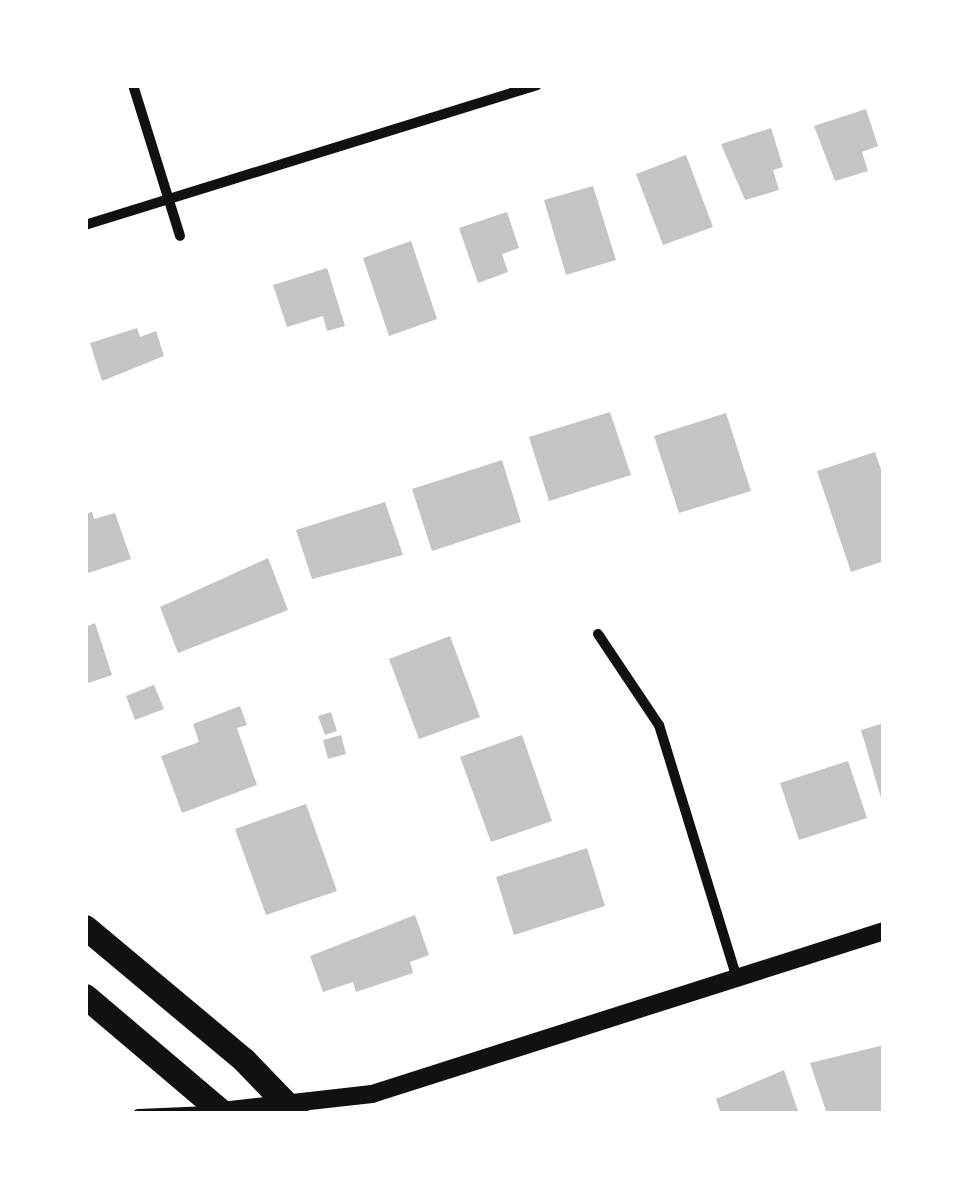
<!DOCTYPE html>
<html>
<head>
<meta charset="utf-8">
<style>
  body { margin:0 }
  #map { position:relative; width:969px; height:1199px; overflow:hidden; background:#fff; font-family:"Source Serif 4",serif }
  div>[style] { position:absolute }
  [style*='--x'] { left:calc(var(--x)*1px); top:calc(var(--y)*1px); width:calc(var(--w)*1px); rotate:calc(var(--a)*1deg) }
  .building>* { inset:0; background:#c4c4c4 }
  .minor>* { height:10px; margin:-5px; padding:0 5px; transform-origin:5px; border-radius:5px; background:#111 }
  .tertiary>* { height:18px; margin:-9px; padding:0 9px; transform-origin:9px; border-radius:9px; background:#111 }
  .primary>* { height:25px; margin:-12.5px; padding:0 12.5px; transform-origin:12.5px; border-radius:12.5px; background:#111 }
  span { translate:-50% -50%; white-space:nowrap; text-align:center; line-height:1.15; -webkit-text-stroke:8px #fff; paint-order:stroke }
  .frame { position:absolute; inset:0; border:88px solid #fff; pointer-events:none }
</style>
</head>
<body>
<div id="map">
  <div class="building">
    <div style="clip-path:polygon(866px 109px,878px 146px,862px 152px,868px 171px,835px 181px,814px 126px)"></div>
    <div style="clip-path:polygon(771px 128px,783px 167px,773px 170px,779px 190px,745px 200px,721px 144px)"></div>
    <div style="clip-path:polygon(686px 155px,713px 227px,663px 245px,636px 174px)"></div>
    <div style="clip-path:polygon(593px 186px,616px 260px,566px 275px,544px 200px)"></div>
    <div style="clip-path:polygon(507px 212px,519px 248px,502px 254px,508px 272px,478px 283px,459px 228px)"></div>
    <div style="clip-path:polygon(411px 241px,437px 319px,389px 336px,363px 258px)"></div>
    <div style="clip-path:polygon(327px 268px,345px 326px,327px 331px,323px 316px,287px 327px,273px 285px)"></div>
    <div style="clip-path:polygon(137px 328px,140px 337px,156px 331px,164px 356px,102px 381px,90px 343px)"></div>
    <div style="clip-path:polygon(610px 412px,631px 475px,549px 501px,529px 437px)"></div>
    <div style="clip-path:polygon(726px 413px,751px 491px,679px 513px,654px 436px)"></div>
    <div style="clip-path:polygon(875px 452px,884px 478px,884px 561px,851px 572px,817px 471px)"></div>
    <div style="clip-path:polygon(502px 460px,521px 522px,432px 551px,412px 489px)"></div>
    <div style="clip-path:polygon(385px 502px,403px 555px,312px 579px,296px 530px)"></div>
    <div style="clip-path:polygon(92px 512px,94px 519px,115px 513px,131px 559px,85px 574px,85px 514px)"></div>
    <div style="clip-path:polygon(268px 558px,288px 610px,178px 653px,160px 607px)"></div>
    <div style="clip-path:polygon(95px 623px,112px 675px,85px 684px,85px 627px)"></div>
    <div style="clip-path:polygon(450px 636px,480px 717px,419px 739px,389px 659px)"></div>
    <div style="clip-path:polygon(154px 685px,164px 709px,135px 720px,126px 696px)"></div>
    <div style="clip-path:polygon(240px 706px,247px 725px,237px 728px,257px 785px,182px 813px,161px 756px,199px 742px,193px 724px)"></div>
    <div style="clip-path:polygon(331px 712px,337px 731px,325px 735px,318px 716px)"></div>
    <div style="clip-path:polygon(884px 723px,884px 797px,881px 798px,861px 730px)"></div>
    <div style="clip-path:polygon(341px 735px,346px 754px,328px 759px,323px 740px)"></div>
    <div style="clip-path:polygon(522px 735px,552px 821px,491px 842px,460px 757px)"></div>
    <div style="clip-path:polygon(848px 761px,867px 818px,799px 840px,780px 783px)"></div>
    <div style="clip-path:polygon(306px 804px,337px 891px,266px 915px,235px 829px)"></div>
    <div style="clip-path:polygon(587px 848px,605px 906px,514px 935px,496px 877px)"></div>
    <div style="clip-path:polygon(415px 915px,429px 955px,410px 962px,413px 973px,356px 992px,353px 982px,323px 992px,310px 956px)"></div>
    <div style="clip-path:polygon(884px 1045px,884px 1114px,827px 1114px,810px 1063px)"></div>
    <div style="clip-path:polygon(784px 1070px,799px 1114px,721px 1114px,716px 1099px)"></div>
  </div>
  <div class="minor">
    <div style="--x:133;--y:85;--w:158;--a:72.7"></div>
    <div style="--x:85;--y:225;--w:473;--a:-17.2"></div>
    <div style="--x:598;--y:634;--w:110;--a:56.2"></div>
    <div style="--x:659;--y:725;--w:266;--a:72.9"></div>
    <div style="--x:138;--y:1114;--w:72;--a:-2.4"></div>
  </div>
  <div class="tertiary">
    <div style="--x:221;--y:1111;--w:152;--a:-6.4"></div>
    <div style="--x:372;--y:1094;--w:537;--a:-17.66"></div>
  </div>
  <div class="primary">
    <div style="--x:85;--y:927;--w:207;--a:39.9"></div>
    <div style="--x:244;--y:1060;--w:75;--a:46.1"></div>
    <div style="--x:85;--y:996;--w:182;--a:40.3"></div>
  </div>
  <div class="frame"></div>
</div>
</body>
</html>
